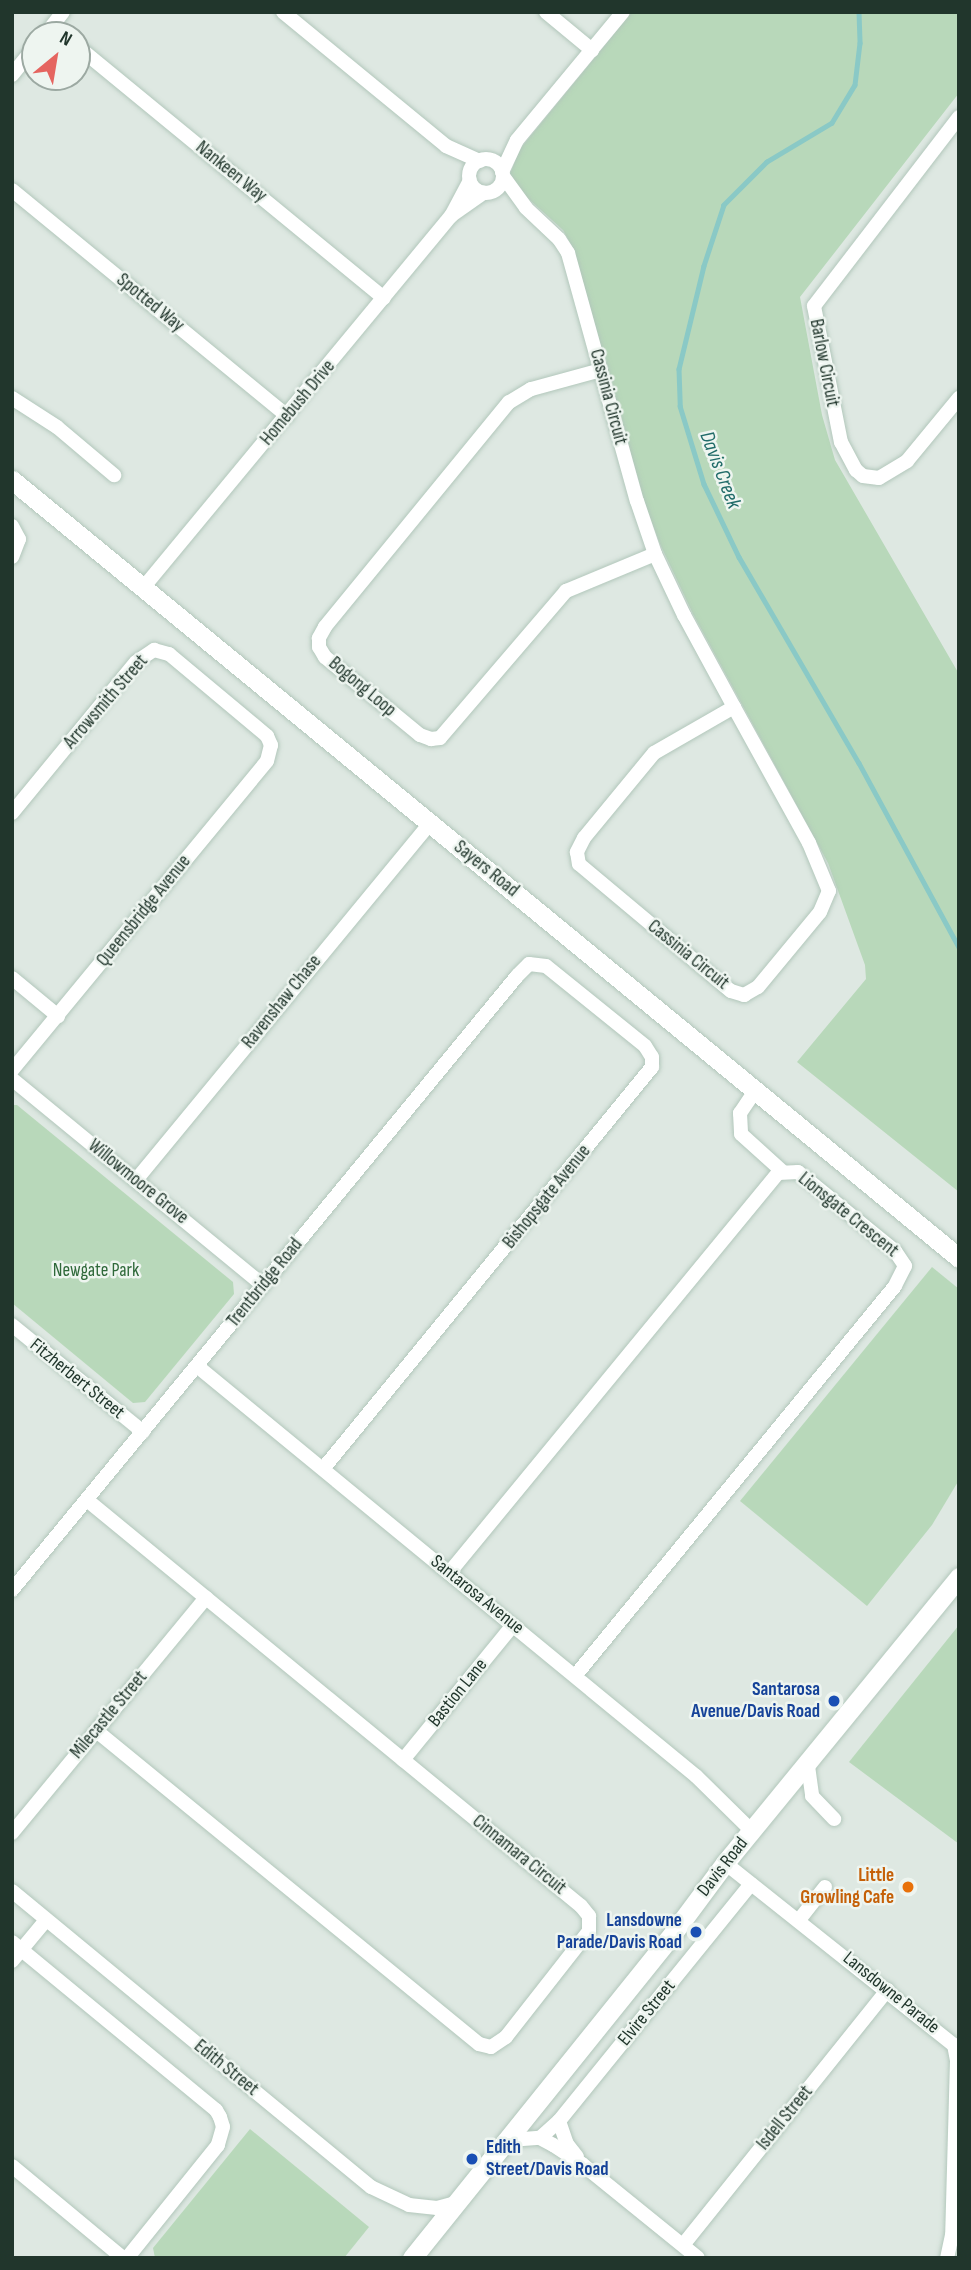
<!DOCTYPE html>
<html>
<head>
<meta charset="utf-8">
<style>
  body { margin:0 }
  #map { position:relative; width:971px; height:2270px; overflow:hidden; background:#dee8e2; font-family:"Sofia Sans Condensed",sans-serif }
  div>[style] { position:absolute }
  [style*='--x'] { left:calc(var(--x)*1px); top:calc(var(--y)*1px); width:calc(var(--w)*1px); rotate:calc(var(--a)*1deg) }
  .green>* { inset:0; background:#b8d8ba }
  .stream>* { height:4.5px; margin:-2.25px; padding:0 2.25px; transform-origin:2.25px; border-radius:2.25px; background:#8ac9c6 }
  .roads { filter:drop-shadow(0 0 2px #b2c7bb) drop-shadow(0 0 2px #b2c7bb) }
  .street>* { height:14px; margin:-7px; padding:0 7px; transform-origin:7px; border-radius:7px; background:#fff }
  .street>.ring { margin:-7px; padding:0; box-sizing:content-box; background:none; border:14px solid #fff; border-radius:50% }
  .secondary>* { height:19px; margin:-9.5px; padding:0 9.5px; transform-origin:9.5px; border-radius:9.5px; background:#fff }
  .dots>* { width:19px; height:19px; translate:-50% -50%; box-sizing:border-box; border:4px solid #eef5f0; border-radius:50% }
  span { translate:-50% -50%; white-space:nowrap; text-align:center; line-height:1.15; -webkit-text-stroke:5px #eef5f0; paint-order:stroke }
  .street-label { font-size:19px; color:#21362c }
  .park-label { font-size:19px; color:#2f693a }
  .transit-label { font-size:19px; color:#164399; font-weight:700 }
  .right { translate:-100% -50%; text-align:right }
  .left { translate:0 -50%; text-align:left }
  .food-label { font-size:19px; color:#c56008; font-weight:700 }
  .water-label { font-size:21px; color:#216c69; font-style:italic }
  .frame { position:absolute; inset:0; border:14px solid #21362c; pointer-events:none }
  .north { position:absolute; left:21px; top:21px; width:70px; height:70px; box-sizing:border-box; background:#eef5f0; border:2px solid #9ca9a2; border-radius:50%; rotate:30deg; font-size:19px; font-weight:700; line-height:28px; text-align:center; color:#21362c }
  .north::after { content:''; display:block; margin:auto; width:24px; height:32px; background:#e56560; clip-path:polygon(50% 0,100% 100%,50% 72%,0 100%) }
</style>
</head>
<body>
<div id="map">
  <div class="green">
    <div style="clip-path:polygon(632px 12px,959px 12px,959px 93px,800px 297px,822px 415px,835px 460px,959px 674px,959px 1192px,797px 1062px,866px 979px,865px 965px,828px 863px,693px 614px,660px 544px,646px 507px,574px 250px,563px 230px,521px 192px,510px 174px,520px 149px)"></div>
    <div style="clip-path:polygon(12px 1105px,17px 1105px,233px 1282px,234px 1294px,145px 1402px,133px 1403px,12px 1303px)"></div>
    <div style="clip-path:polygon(932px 1267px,959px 1289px,959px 1480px,932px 1525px,867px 1606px,740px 1501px)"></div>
    <div style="clip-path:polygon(959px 1625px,959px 1844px,849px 1762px)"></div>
    <div style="clip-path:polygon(250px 2129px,369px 2227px,344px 2258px,155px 2258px,153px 2248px)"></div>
  </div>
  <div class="stream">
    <div style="--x:859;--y:12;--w:31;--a:88"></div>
    <div style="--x:860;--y:43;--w:42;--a:96.8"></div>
    <div style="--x:855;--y:85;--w:44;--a:121.2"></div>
    <div style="--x:832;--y:123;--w:76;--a:149"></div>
    <div style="--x:767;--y:162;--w:61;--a:135"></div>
    <div style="--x:724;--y:205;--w:64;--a:108.2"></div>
    <div style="--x:704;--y:266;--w:106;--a:103.6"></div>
    <div style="--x:679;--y:369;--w:37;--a:88"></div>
    <div style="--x:680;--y:406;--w:82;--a:72.9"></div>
    <div style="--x:704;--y:484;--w:81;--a:64.4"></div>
    <div style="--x:739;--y:557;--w:238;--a:59.8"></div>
    <div style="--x:859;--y:763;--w:209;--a:61.5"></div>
  </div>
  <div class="roads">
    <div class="street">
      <div style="--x:283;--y:12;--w:211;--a:39.4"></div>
      <div style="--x:446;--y:146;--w:37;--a:24"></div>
      <div style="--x:546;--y:12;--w:60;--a:39.6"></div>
      <div style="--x:45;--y:35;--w:29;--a:-52"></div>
      <div style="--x:77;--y:46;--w:397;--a:39.4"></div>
      <div style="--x:12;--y:75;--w:36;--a:-51"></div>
      <div style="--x:959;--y:117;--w:238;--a:127.5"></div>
      <div style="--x:814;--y:306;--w:139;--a:78.8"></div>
      <div style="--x:841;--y:442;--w:32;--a:62"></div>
      <div style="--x:856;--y:470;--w:9;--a:41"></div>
      <div style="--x:863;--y:476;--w:16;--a:7"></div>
      <div style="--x:879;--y:478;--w:33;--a:-31"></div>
      <div style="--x:907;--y:461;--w:82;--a:-50.5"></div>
      <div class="ring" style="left:469px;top:159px;width:20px;height:20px"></div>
      <div style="--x:502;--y:172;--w:35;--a:-65"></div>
      <div style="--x:517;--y:140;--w:166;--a:-50.4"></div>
      <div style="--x:503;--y:176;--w:39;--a:54"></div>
      <div style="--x:526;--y:208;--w:45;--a:43.2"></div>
      <div style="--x:559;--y:239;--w:17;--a:57"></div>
      <div style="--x:568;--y:253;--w:257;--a:74.5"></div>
      <div style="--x:637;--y:501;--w:56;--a:71.2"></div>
      <div style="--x:655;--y:554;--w:68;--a:64.6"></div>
      <div style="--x:684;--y:615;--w:105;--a:61.5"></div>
      <div style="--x:734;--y:707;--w:92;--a:150.1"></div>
      <div style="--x:654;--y:753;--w:110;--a:129.5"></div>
      <div style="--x:584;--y:838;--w:16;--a:117"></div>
      <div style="--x:577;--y:852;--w:12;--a:81"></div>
      <div style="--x:579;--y:864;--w:198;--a:39.9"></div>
      <div style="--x:731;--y:991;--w:14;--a:17"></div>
      <div style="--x:744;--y:995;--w:16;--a:-30"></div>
      <div style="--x:758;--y:987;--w:97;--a:-50.4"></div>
      <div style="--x:820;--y:912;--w:23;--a:-67"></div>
      <div style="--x:829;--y:891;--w:52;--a:-112.6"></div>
      <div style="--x:809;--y:843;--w:155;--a:-118.9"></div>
      <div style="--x:12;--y:190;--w:356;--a:39.4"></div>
      <div style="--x:452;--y:215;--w:39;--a:-35"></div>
      <div style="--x:601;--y:370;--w:73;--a:164.8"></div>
      <div style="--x:531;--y:389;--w:26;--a:149"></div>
      <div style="--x:509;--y:402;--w:291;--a:129.3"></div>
      <div style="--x:325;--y:627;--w:13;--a:119"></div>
      <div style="--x:319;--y:638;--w:9;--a:90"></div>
      <div style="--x:319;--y:647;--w:12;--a:59"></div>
      <div style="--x:325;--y:657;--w:123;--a:39.4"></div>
      <div style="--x:420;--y:735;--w:12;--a:20"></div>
      <div style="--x:431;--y:739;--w:9;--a:-6"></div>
      <div style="--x:440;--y:738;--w:194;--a:-49.4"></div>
      <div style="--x:566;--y:591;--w:96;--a:-22.6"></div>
      <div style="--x:12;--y:398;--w:54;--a:32.8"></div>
      <div style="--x:57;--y:427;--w:75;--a:40.1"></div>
      <div style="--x:12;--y:526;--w:15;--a:62"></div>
      <div style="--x:19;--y:539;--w:19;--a:111"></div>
      <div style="--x:143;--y:588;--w:483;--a:-50.4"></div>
      <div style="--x:451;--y:216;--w:40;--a:-62"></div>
      <div style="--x:12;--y:813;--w:195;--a:-50.6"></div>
      <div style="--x:136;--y:662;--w:22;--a:-34"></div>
      <div style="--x:154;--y:650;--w:16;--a:15"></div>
      <div style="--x:169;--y:654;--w:128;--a:39.9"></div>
      <div style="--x:267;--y:736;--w:10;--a:66"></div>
      <div style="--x:271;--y:745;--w:16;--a:104"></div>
      <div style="--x:267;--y:761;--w:401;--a:129.5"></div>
      <div style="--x:12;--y:978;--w:60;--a:39.6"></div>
      <div style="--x:12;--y:1079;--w:325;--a:39.4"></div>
      <div style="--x:755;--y:1091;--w:27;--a:124"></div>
      <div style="--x:740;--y:1113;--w:21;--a:87"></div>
      <div style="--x:741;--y:1134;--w:55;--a:42.1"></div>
      <div style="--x:136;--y:1180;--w:462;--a:-50.5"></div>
      <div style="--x:12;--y:1325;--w:169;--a:39.2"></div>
      <div style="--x:197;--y:1366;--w:646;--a:39.41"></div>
      <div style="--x:696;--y:1776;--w:78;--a:44.5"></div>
      <div style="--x:87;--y:1500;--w:639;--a:39.42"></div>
      <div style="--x:581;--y:1906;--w:13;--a:51"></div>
      <div style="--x:589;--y:1916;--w:15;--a:90"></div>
      <div style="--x:589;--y:1931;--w:135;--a:128.1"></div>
      <div style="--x:506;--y:2037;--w:18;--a:146"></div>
      <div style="--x:491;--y:2047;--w:12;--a:-166"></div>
      <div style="--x:479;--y:2044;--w:495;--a:-140.7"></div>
      <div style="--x:449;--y:1573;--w:518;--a:-50.56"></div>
      <div style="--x:778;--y:1173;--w:20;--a:-3"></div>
      <div style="--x:798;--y:1172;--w:125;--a:39.2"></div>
      <div style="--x:895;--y:1251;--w:18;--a:56"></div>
      <div style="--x:905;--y:1266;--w:22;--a:117"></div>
      <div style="--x:895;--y:1286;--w:504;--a:129.37"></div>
      <div style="--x:12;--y:1590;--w:795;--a:-50.56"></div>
      <div style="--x:517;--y:976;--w:17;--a:-45"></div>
      <div style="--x:529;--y:964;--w:17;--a:7"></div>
      <div style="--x:546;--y:966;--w:127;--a:38.9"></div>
      <div style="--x:645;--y:1046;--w:13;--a:58"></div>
      <div style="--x:652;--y:1057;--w:10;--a:90"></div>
      <div style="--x:652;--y:1067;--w:519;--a:129.3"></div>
      <div style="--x:403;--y:1760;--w:174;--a:-50.8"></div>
      <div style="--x:808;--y:1766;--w:30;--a:82"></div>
      <div style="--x:812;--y:1796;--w:32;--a:46"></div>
      <div style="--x:12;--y:1833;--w:305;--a:-50.5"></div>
      <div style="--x:725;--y:1863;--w:293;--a:38.5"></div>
      <div style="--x:954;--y:2045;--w:16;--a:79"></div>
      <div style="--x:957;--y:2061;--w:174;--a:91.6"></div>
      <div style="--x:952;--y:2235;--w:24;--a:102"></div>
      <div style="--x:12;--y:1891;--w:465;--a:39.5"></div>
      <div style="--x:371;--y:2187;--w:42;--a:25.3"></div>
      <div style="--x:409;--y:2205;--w:28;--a:6"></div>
      <div style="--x:437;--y:2208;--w:20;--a:-15"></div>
      <div style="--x:799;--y:1920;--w:42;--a:-51.8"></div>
      <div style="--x:12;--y:1942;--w:264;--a:39.5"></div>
      <div style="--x:216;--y:2110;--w:8;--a:60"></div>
      <div style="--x:220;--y:2117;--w:10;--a:73"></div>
      <div style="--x:223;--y:2127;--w:19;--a:106"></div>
      <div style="--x:218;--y:2145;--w:145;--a:128.8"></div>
      <div style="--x:12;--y:1961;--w:53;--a:-50.3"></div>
      <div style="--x:559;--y:2121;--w:24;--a:71"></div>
      <div style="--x:567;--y:2144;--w:16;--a:52"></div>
      <div style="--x:540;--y:2138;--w:25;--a:-42"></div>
      <div style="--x:559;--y:2121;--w:305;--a:-51"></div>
      <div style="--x:509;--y:2140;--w:31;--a:-4"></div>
      <div style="--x:540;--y:2138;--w:15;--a:28"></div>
      <div style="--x:553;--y:2145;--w:35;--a:33"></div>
      <div style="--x:582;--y:2164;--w:149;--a:39"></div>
      <div style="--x:12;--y:2166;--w:144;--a:39.7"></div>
      <div style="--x:683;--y:2245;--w:327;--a:-51.3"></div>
    </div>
    <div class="secondary">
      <div style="--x:12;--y:480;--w:1226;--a:39.4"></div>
      <div style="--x:412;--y:2258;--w:417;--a:-51.2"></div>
      <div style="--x:673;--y:1933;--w:87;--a:-53.4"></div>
      <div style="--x:725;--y:1863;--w:370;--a:-50.7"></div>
    </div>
  </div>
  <div class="dots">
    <div style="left:834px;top:1701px;background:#1a4fb4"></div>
    <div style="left:908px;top:1887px;background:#e8710a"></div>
    <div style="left:696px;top:1932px;background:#1a4fb4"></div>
    <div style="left:472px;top:2159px;background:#1a4fb4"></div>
  </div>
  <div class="street-label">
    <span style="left:231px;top:172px;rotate:39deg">Nankeen Way</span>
    <span style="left:150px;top:303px;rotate:39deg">Spotted Way</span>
    <span style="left:824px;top:363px;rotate:79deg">Barlow Circuit</span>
    <span style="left:608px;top:397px;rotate:75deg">Cassinia Circuit</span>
    <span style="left:298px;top:403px;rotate:-50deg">Homebush Drive</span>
    <span style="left:362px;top:687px;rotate:40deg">Bogong Loop</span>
    <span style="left:106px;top:702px;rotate:-49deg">Arrowsmith Street</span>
    <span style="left:486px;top:869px;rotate:39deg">Sayers Road</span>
    <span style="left:144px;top:911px;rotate:-51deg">Queensbridge Avenue</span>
    <span style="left:688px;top:955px;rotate:39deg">Cassinia Circuit</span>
    <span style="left:282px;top:1002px;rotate:-51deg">Ravenshaw Chase</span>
    <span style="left:138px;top:1182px;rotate:39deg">Willowmoore Grove</span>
    <span style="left:547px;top:1197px;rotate:-51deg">Bishopsgate Avenue</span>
    <span style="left:848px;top:1215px;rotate:39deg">Lionsgate Crescent</span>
    <span style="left:265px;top:1283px;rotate:-51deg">Trentbridge Road</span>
    <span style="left:77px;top:1379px;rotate:39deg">Fitzherbert Street</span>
    <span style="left:477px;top:1595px;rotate:39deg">Santarosa Avenue</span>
    <span style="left:458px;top:1693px;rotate:-51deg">Bastion Lane</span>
    <span style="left:109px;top:1715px;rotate:-50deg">Milecastle Street</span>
    <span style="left:519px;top:1855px;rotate:39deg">Cinnamara Circuit</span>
    <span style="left:723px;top:1867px;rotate:-52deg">Davis Road</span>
    <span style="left:891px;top:1993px;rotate:39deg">Lansdowne Parade</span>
    <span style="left:647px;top:2013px;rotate:-51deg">Elvire Street</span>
    <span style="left:226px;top:2068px;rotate:39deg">Edith Street</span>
    <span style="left:785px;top:2118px;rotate:-51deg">Isdell Street</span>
  </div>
  <div class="park-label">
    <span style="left:96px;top:1271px">Newgate Park</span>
  </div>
  <div class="transit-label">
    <span class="right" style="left:820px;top:1701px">Santarosa<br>Avenue/Davis Road</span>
    <span class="right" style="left:682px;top:1932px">Lansdowne<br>Parade/Davis Road</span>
    <span class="left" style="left:486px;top:2159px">Edith<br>Street/Davis Road</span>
  </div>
  <div class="food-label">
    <span class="right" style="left:894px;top:1887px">Little<br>Growling Cafe</span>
  </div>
  <div class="water-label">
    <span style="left:720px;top:470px;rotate:69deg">Davis Creek</span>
  </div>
  <div class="frame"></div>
  <div class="north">N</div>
</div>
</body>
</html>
